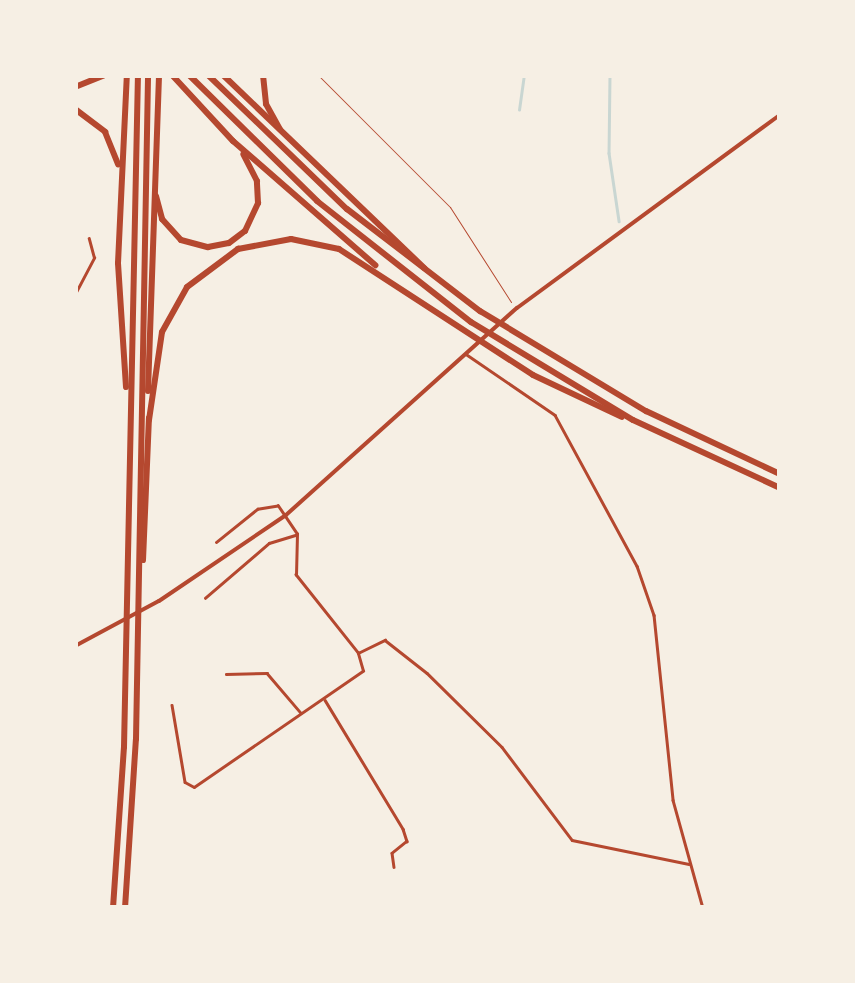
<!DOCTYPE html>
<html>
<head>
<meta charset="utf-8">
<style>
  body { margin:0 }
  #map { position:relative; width:855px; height:983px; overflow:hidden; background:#f6efe4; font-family:Karla,sans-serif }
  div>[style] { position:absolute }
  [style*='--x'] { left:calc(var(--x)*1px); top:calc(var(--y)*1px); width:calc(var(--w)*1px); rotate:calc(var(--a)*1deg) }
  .stream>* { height:2.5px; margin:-1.25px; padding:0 1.25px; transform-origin:1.25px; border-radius:1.25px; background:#c9d6d2 }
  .path>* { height:1px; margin:-0.5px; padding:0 0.5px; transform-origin:0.5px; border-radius:0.5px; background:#b5482f }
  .minor>* { height:2.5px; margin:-1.25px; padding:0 1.25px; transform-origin:1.25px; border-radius:1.25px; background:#b5482f }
  .tertiary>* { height:4px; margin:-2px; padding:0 2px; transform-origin:2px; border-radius:2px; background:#b5482f }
  .motorway>* { height:6px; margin:-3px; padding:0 3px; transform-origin:3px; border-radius:3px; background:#b5482f }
  span { translate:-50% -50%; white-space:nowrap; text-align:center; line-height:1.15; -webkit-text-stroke:10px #f6efe4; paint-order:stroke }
  .frame { position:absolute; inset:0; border:78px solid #f6efe4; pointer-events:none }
</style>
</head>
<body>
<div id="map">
  <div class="stream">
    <div style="--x:610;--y:75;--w:78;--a:90.7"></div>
    <div style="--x:609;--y:153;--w:69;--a:81.6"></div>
    <div style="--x:519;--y:110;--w:35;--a:-82"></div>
  </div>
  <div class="path">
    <div style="--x:318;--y:75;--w:187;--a:45"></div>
    <div style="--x:450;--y:207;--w:113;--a:57.3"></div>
  </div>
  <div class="minor">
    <div style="--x:75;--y:294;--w:41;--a:-62.2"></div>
    <div style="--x:94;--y:258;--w:20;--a:-105"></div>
    <div style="--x:466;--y:354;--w:108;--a:34.4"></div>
    <div style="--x:555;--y:415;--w:172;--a:61.5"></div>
    <div style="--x:637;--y:566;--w:52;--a:70.9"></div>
    <div style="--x:654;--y:615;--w:186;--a:84.1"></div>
    <div style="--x:673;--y:800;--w:112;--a:74.5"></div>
    <div style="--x:205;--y:598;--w:84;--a:-40.7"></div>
    <div style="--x:269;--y:543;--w:27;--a:-17"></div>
    <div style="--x:358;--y:653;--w:30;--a:-26"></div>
    <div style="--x:385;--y:640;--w:53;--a:38.2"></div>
    <div style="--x:427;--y:673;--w:105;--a:44.6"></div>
    <div style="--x:502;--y:747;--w:116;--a:53"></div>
    <div style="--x:572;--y:840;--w:119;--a:11.6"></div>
    <div style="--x:226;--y:674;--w:41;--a:-1.4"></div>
    <div style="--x:267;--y:673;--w:52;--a:49.6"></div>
    <div style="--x:325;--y:700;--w:151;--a:58.8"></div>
    <div style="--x:403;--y:829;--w:13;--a:72"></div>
    <div style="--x:407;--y:841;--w:19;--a:141"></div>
    <div style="--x:392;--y:853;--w:14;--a:82"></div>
    <div style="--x:172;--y:705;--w:78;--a:80.4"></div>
    <div style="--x:185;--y:782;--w:10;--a:29"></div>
    <div style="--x:194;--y:787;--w:205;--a:-34.5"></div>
    <div style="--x:363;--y:671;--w:19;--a:-106"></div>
    <div style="--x:358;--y:653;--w:100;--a:-128.5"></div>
    <div style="--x:296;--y:575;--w:41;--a:-88.6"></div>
    <div style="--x:297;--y:534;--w:34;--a:-124"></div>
    <div style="--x:278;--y:506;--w:20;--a:171"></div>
    <div style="--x:258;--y:509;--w:53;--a:141.2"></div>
  </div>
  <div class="tertiary">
    <div style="--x:75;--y:646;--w:95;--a:-28.2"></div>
    <div style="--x:159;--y:601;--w:153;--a:-34.1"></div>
    <div style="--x:286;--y:515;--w:310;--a:-41.9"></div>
    <div style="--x:517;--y:308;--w:326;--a:-36.3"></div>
  </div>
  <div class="motorway">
    <div style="--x:172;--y:75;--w:90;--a:47.3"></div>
    <div style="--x:233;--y:141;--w:189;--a:41.1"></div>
    <div style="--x:189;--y:75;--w:180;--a:44.5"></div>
    <div style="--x:317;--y:201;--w:196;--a:38.2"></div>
    <div style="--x:471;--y:322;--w:189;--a:31.2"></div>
    <div style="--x:633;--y:420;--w:162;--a:24.8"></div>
    <div style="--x:208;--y:75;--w:193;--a:44"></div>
    <div style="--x:347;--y:209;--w:168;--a:37.5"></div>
    <div style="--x:480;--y:311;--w:194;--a:31.1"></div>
    <div style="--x:646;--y:411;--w:148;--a:25.2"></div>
    <div style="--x:223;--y:75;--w:279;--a:43.8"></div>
    <div style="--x:263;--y:75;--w:29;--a:84"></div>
    <div style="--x:266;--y:104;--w:29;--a:61"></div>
    <div style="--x:75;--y:87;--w:31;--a:-22"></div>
    <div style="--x:75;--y:109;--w:38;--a:37"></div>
    <div style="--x:105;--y:132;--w:35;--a:68"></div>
    <div style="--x:156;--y:196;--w:24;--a:75"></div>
    <div style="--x:162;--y:219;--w:28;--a:48"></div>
    <div style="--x:181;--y:240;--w:28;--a:15"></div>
    <div style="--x:208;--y:247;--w:21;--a:-11"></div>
    <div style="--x:229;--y:243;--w:20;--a:-37"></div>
    <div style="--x:245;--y:231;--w:31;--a:-65"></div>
    <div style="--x:258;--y:203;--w:22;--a:-93"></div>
    <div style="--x:257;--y:181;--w:30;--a:-117"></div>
    <div style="--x:126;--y:387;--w:124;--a:-93.7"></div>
    <div style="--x:118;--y:263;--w:188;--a:-87.3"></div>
    <div style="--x:148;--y:391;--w:316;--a:-88"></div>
    <div style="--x:149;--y:420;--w:89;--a:-81.6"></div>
    <div style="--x:162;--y:332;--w:51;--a:-60.9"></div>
    <div style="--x:187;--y:287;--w:64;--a:-36.7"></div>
    <div style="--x:238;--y:249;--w:54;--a:-10.7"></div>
    <div style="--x:291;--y:239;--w:49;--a:11.8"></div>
    <div style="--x:339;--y:249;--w:231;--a:33"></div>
    <div style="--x:533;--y:375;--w:98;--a:25.3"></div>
    <div style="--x:143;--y:560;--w:142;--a:-87.6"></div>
    <div style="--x:113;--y:908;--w:161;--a:-86.1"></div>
    <div style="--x:124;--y:747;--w:672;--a:-88.81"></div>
    <div style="--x:125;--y:908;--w:169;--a:-86.3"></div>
    <div style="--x:136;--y:739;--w:664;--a:-88.96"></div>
  </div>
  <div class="frame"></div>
</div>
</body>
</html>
